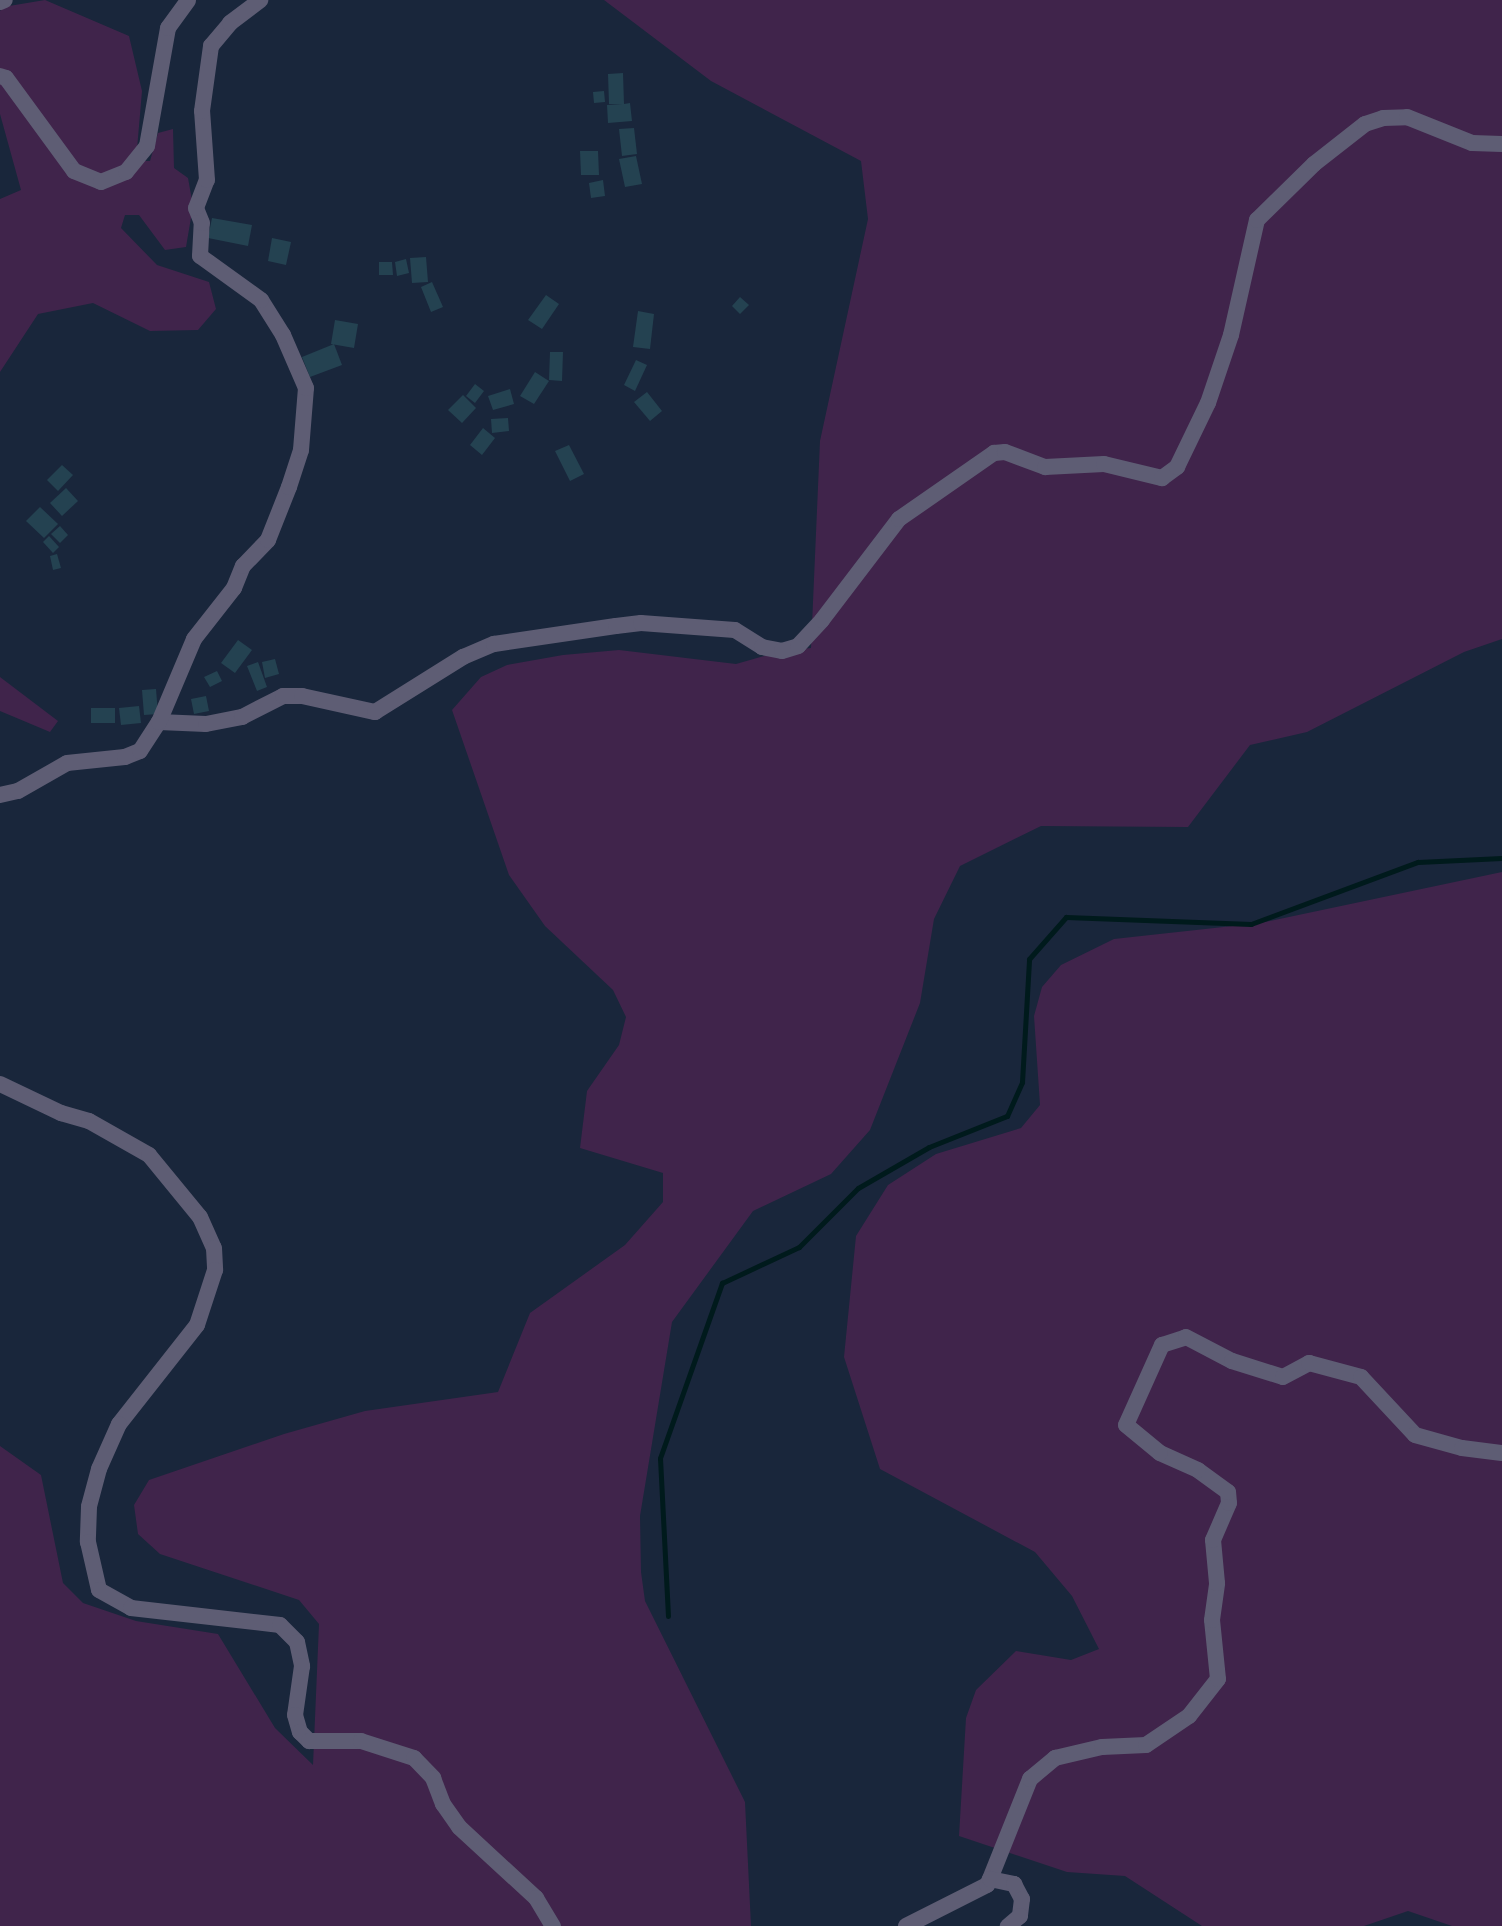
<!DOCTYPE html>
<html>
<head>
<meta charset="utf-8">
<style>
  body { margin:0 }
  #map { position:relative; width:1502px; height:1926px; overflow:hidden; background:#19263b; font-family:Poppins,sans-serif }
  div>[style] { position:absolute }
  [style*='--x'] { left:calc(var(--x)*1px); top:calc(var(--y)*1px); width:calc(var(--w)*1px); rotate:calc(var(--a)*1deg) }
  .green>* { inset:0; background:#40244b }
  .stream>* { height:5px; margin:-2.5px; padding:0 2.5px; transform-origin:2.5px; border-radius:2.5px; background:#001a1c }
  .building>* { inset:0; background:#244251 }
  .street>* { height:16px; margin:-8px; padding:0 8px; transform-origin:8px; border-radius:8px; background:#5e5d74 }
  span { translate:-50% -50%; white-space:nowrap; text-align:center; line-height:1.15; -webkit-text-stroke:4.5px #19263b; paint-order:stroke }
</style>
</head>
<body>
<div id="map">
  <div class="green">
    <div style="clip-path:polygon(45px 0,129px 36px,142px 91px,136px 161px,150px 161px,158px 133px,173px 129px,174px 168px,188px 178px,193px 206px,186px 247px,165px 250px,139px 215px,125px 215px,121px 228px,157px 265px,209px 282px,216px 309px,198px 330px,150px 331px,93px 303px,38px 314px,0 372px,0 199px,21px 190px,0 114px,0 11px,3px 7px)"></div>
    <div style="clip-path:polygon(604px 0,1502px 0,1502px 639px,1464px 652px,1307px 732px,1250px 745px,1188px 827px,1041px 826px,960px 866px,934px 919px,920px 1003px,870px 1130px,831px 1174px,753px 1211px,672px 1322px,640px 1516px,641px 1572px,645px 1601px,745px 1802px,751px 1926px,0 1926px,0 1446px,41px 1475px,63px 1583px,83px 1603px,136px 1621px,218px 1634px,275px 1728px,313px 1765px,319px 1624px,299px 1600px,160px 1554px,138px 1534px,134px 1505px,149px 1480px,284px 1434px,365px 1411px,498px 1392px,530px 1313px,625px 1245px,663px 1202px,663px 1173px,580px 1148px,587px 1091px,619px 1045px,626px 1017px,613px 990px,545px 926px,509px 875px,452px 710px,481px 677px,507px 665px,563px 655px,619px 650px,736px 664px,782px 651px,811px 648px,820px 441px,868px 219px,861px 161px,711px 81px)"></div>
    <div style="clip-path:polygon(0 677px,58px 721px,50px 732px,0 711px)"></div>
    <div style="clip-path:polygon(1502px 872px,1502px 1926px,1452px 1926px,1408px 1911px,1364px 1926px,1202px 1926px,1125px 1876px,1067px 1872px,959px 1836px,966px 1718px,976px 1690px,1016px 1651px,1071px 1660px,1099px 1649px,1072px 1596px,1035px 1552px,880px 1469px,844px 1357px,856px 1236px,888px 1185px,936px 1154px,1021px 1128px,1040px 1105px,1034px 1016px,1042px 987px,1061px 965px,1114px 939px,1260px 923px)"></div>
  </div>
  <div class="stream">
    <div style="--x:668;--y:1616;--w:158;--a:-92.9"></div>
    <div style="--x:660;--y:1458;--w:186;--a:-70.5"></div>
    <div style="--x:722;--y:1283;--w:85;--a:-25.1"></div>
    <div style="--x:799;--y:1247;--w:83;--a:-45"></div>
    <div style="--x:858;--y:1188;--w:82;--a:-30"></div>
    <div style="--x:929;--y:1147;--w:84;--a:-21.7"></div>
    <div style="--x:1007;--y:1116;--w:37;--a:-66"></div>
    <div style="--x:1022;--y:1082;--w:123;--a:-86.7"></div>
    <div style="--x:1029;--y:959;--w:56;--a:-48.6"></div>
    <div style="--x:1066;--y:917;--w:185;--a:2.2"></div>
    <div style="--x:1251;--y:924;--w:178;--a:-20.4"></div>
    <div style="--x:1418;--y:862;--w:84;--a:-2.7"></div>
  </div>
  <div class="building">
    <div style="clip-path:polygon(623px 73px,624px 104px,630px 103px,632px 121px,608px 123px,607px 105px,622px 104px,609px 104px,608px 74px)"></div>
    <div style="clip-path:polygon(604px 91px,605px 102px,594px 103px,593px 92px)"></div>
    <div style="clip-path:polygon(634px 128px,637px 154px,622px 156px,619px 129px)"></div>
    <div style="clip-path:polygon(580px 151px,598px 151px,599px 175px,581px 175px)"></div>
    <div style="clip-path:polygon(636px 156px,642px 184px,625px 187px,619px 159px)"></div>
    <div style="clip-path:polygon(603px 180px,605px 196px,591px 198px,589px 183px)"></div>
    <div style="clip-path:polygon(212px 218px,252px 225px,248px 246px,208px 238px)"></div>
    <div style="clip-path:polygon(272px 238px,291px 242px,286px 265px,268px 261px)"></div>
    <div style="clip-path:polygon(426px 257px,428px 282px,412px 283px,410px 258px)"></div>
    <div style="clip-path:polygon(406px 259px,409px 273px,397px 276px,395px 262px)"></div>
    <div style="clip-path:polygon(379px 262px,392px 262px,393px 275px,379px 275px)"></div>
    <div style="clip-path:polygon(432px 282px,443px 307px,431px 312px,421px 287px)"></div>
    <div style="clip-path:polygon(546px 295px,559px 304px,542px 329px,528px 320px)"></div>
    <div style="clip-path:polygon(740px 297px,749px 305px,740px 314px,732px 306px)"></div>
    <div style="clip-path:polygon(638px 311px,654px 314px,650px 349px,633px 347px)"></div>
    <div style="clip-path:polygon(335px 320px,358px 324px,354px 348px,331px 344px)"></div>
    <div style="clip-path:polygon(334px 344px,342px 365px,310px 377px,302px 357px)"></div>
    <div style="clip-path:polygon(550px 352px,563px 352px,562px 381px,549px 380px)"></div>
    <div style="clip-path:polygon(636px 360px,647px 365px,635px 391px,624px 385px)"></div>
    <div style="clip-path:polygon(535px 372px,549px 381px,534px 404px,520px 396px)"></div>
    <div style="clip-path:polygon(475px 384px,484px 391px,475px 403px,466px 396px)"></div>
    <div style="clip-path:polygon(510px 389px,514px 404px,493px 410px,488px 396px)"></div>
    <div style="clip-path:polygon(647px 392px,662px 411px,650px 421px,634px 402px)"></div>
    <div style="clip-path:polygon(463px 395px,476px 408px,462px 423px,448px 410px)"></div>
    <div style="clip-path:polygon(508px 418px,509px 431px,492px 433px,491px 419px)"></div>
    <div style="clip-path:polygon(483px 428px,495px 438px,482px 455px,470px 445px)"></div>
    <div style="clip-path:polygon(569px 445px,584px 474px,570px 481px,555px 451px)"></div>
    <div style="clip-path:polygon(62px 465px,73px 475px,58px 491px,47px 480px)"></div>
    <div style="clip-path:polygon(66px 488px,78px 501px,62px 516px,50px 503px)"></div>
    <div style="clip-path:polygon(40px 507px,58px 524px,44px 538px,26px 521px)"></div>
    <div style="clip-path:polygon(60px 526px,68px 535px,60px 543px,51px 534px)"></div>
    <div style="clip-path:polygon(49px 536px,59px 547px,53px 553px,43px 542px)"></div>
    <div style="clip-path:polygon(57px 554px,61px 568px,53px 570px,50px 556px)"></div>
    <div style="clip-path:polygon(238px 640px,252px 650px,235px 673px,221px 663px)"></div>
    <div style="clip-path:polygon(275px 659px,279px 674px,265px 678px,262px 662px)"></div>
    <div style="clip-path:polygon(258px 662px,267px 687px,257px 691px,247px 666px)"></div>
    <div style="clip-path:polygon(217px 671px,222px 681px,210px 687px,204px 677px)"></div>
    <div style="clip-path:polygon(156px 689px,158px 714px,144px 715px,142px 690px)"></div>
    <div style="clip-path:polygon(206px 696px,209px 711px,194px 714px,191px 699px)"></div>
    <div style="clip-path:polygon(139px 706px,141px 723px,121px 725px,119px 708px)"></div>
    <div style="clip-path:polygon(91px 708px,115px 708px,115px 723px,91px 723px)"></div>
  </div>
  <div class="street">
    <div style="--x:0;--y:2;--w:5;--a:-22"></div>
    <div style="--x:0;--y:76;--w:6;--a:18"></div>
    <div style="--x:6;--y:78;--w:115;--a:53.8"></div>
    <div style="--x:74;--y:171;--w:29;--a:22"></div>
    <div style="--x:101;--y:182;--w:27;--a:-22"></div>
    <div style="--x:126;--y:172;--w:33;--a:-51"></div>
    <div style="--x:147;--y:146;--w:120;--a:-79.9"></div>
    <div style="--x:168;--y:28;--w:34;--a:-54"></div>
    <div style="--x:159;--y:722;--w:47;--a:2.4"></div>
    <div style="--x:206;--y:724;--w:37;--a:-11"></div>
    <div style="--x:242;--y:717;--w:46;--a:-27.1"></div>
    <div style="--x:283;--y:696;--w:19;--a:0"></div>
    <div style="--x:302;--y:696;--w:75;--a:12.4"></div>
    <div style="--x:375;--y:712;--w:104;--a:-32"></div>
    <div style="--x:463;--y:657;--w:34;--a:-23"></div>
    <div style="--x:494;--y:644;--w:123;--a:-8.4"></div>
    <div style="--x:616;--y:626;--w:25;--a:-7"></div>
    <div style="--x:641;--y:623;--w:94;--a:4.3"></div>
    <div style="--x:735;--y:630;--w:32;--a:32"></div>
    <div style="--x:762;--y:647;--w:20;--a:11"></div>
    <div style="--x:782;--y:651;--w:17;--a:-17"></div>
    <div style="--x:798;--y:646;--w:35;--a:-47"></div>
    <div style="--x:822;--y:620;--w:127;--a:-52.7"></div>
    <div style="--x:899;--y:519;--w:116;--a:-34.8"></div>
    <div style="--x:994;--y:453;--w:11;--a:-5"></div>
    <div style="--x:1005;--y:452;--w:43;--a:20.6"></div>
    <div style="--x:1045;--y:467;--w:59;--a:-2.9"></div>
    <div style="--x:1104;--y:464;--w:60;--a:13.6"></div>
    <div style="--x:1162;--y:478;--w:19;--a:-36"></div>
    <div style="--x:1177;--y:467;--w:71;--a:-64.2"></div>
    <div style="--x:1208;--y:403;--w:72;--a:-71.3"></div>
    <div style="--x:1231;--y:335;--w:118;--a:-77.3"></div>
    <div style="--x:1257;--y:220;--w:80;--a:-44.5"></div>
    <div style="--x:1314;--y:164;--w:65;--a:-38.1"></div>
    <div style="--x:1365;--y:124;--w:19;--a:-18"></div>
    <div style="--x:1383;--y:118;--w:24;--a:-2"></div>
    <div style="--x:1407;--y:117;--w:70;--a:21.8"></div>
    <div style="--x:1472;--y:143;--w:30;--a:2"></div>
    <div style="--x:0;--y:795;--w:18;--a:-13"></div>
    <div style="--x:18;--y:791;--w:56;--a:-29.7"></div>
    <div style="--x:67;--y:763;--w:58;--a:-5.9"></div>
    <div style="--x:125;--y:757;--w:16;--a:-22"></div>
    <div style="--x:140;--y:751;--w:35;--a:-57"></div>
    <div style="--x:159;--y:722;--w:90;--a:-67.1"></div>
    <div style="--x:194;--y:639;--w:65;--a:-51.9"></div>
    <div style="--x:234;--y:588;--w:24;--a:-68"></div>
    <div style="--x:243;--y:566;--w:36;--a:-46"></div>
    <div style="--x:268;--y:540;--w:57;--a:-68.4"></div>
    <div style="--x:289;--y:487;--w:39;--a:-72"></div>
    <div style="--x:301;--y:450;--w:62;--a:-85.4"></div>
    <div style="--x:306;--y:388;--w:58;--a:-113.5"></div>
    <div style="--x:283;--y:335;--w:41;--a:-122.2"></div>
    <div style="--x:261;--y:300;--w:75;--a:-144.2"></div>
    <div style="--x:200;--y:256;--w:33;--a:-87"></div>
    <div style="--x:202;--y:223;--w:16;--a:-112"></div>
    <div style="--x:196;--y:208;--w:30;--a:-69"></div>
    <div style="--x:207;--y:180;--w:69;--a:-94.1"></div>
    <div style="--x:202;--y:111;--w:66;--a:-82.1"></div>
    <div style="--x:211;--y:46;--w:30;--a:-50"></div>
    <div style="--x:230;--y:23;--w:38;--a:-37"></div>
    <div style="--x:0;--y:1084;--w:68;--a:25.4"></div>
    <div style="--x:61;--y:1113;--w:29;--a:16"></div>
    <div style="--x:89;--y:1121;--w:69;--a:29.5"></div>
    <div style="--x:149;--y:1155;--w:80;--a:50.6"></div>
    <div style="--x:200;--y:1217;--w:34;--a:66"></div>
    <div style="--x:214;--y:1248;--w:22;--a:87"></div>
    <div style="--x:215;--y:1270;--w:58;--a:108.1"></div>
    <div style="--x:197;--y:1325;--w:126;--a:128.2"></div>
    <div style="--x:119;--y:1424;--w:49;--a:114"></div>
    <div style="--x:99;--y:1469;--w:39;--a:105"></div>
    <div style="--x:89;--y:1507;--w:35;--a:92"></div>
    <div style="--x:88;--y:1542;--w:49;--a:77.1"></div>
    <div style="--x:99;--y:1590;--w:37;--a:29"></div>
    <div style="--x:131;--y:1608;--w:150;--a:6.5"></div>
    <div style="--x:280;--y:1625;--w:24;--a:45"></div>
    <div style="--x:297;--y:1642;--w:25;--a:78"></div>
    <div style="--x:302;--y:1666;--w:49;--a:98.1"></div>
    <div style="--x:295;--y:1715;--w:18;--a:74"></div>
    <div style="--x:300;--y:1732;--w:13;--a:45"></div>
    <div style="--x:309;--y:1741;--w:52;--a:0"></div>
    <div style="--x:361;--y:1741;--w:56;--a:17.8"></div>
    <div style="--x:414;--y:1758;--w:28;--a:46"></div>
    <div style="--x:433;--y:1778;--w:28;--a:69"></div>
    <div style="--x:443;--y:1804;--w:28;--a:55"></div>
    <div style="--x:459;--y:1827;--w:105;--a:42.7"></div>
    <div style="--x:536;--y:1898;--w:33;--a:59"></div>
    <div style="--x:990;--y:1879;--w:108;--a:-68.2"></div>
    <div style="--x:1030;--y:1779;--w:33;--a:-40"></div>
    <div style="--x:1055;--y:1758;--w:48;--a:-13.2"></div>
    <div style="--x:1102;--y:1747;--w:44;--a:-2.6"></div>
    <div style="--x:1146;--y:1745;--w:52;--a:-34"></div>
    <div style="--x:1189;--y:1716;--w:47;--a:-51.9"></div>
    <div style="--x:1218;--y:1679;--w:59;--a:-95.8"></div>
    <div style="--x:1212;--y:1620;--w:37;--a:-82"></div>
    <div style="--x:1217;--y:1583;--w:43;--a:-95.3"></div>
    <div style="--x:1213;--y:1540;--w:40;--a:-66.6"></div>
    <div style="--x:1229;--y:1503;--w:11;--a:-95"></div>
    <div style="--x:1228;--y:1492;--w:37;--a:-144"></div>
    <div style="--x:1198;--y:1470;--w:42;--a:-155.9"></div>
    <div style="--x:1160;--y:1453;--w:44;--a:-140.5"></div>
    <div style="--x:1126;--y:1425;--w:88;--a:-65.8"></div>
    <div style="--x:1162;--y:1345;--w:25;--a:-18"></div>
    <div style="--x:1186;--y:1337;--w:52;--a:27.6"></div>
    <div style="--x:1232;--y:1361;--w:53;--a:17.4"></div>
    <div style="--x:1283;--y:1377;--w:30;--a:-28"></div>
    <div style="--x:1309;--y:1363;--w:54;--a:15.1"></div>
    <div style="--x:1361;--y:1377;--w:79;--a:47"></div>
    <div style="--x:1415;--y:1435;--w:49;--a:15.5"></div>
    <div style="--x:1462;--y:1448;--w:40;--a:7.1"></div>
    <div style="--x:906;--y:1926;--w:91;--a:-26.8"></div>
    <div style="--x:987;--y:1885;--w:7;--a:-63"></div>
    <div style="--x:990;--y:1879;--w:25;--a:12"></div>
    <div style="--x:1014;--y:1884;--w:17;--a:62"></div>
    <div style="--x:1022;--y:1899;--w:17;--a:97"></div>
    <div style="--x:1020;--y:1916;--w:16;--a:140"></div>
  </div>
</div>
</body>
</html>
